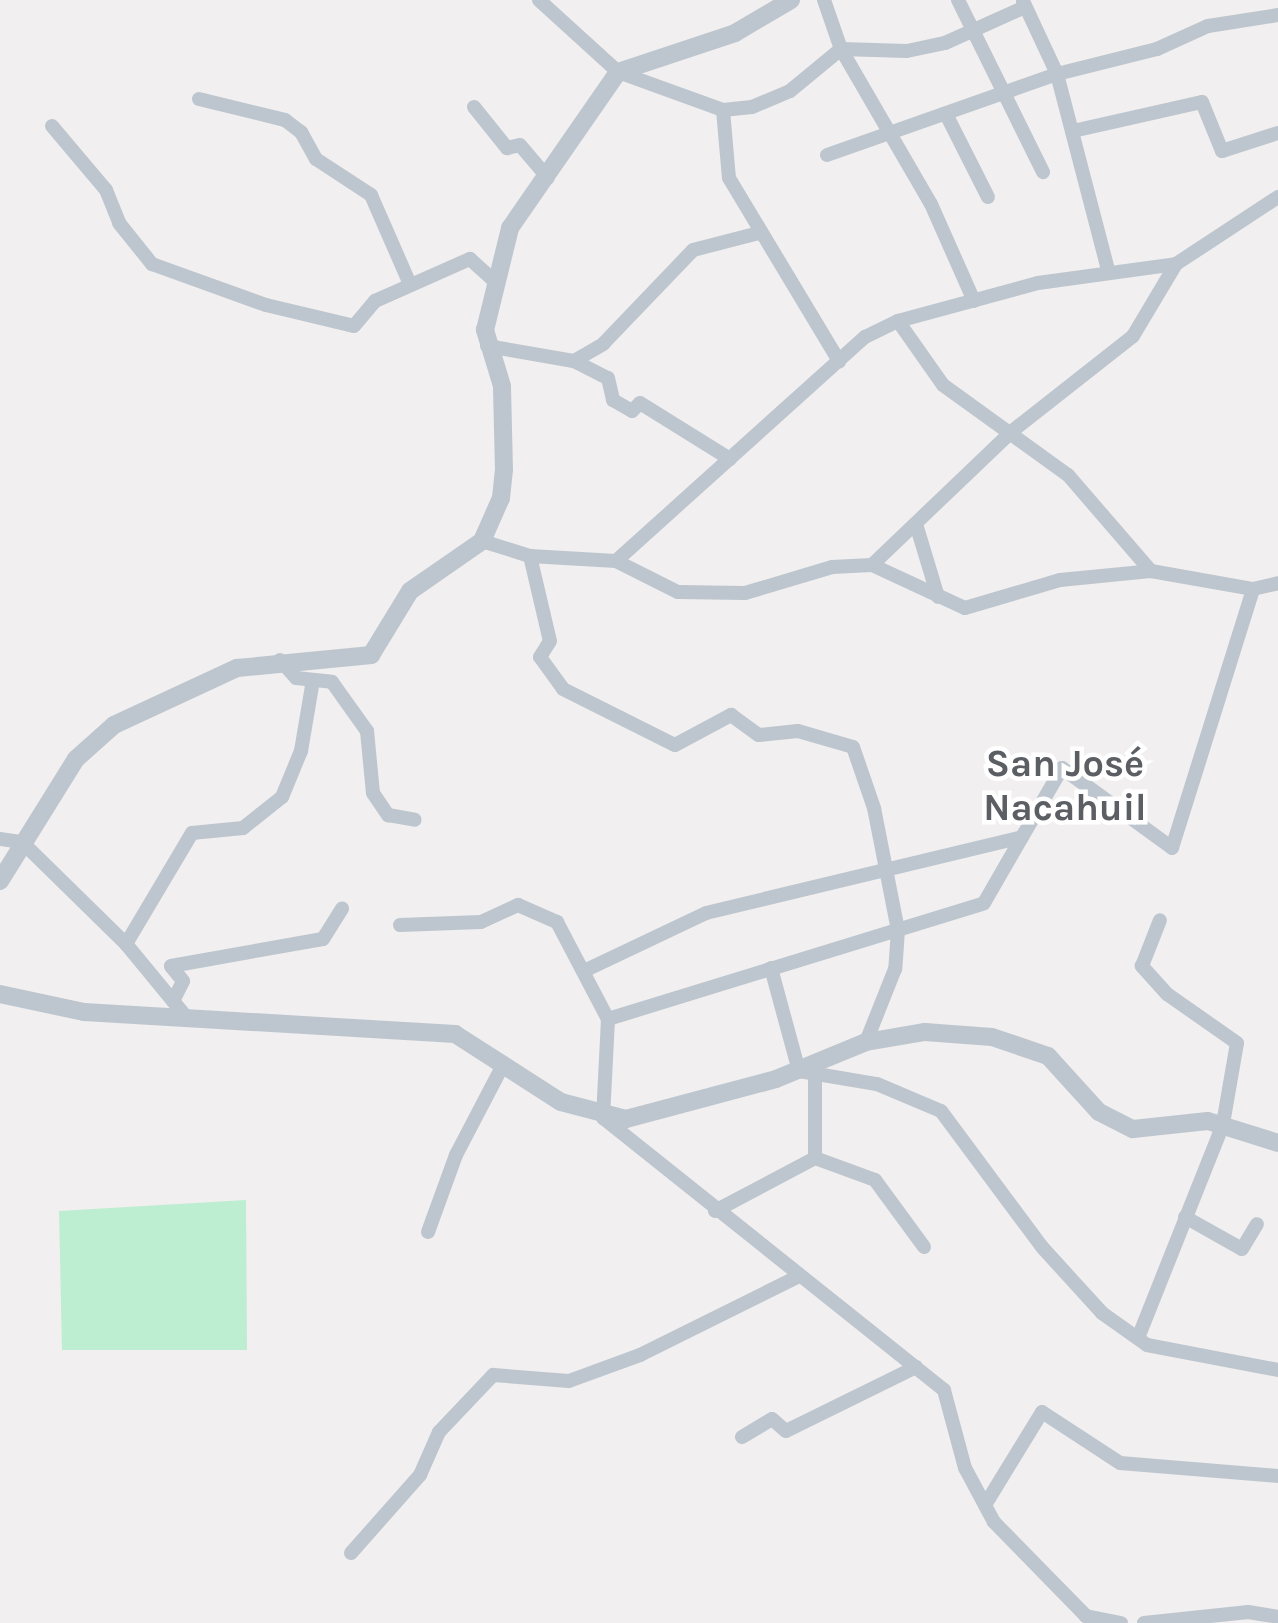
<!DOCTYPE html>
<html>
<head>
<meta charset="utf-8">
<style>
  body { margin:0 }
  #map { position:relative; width:1278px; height:1623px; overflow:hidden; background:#f1efef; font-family:Karla,sans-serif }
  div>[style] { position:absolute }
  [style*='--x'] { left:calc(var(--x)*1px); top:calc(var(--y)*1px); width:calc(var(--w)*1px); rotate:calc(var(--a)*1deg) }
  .green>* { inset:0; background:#beeed1 }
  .minor>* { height:14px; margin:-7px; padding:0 7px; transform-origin:7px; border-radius:7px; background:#bdc6ce }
  .tertiary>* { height:18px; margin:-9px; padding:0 9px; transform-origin:9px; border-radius:9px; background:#bdc6ce }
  span { translate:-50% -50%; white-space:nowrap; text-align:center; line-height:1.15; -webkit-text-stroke:9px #fff; paint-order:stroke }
  .district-label { font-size:38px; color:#5b5f64; font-weight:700 }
</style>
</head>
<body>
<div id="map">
  <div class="green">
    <div style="clip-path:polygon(246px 1200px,247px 1350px,62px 1350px,59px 1211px)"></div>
  </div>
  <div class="minor">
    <div style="--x:539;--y:0;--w:107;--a:42.3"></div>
    <div style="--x:618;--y:72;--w:112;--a:19.9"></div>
    <div style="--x:723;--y:110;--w:29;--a:-6"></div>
    <div style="--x:752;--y:107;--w:41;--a:-22.8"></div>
    <div style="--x:790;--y:91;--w:66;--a:-39.5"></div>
    <div style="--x:841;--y:49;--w:66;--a:1.7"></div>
    <div style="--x:907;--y:51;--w:39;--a:-12"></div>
    <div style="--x:945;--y:43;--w:88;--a:-24.2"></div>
    <div style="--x:824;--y:0;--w:52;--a:70.9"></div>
    <div style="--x:841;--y:49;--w:179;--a:59.9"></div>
    <div style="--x:931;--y:204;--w:106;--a:66.1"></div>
    <div style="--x:958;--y:0;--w:192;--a:63.7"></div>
    <div style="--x:1023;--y:1;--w:81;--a:65"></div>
    <div style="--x:1057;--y:74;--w:203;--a:75.4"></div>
    <div style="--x:199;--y:99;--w:89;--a:13.7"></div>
    <div style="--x:285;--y:120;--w:20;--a:37"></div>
    <div style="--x:301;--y:132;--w:31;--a:61"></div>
    <div style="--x:316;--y:159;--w:66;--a:33.2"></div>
    <div style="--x:371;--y:195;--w:95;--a:66.4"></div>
    <div style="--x:474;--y:107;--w:53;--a:51.2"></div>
    <div style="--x:507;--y:148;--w:13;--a:-13"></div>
    <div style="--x:520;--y:145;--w:43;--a:49.7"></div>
    <div style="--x:723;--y:110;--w:68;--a:85"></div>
    <div style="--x:729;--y:178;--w:214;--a:59"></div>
    <div style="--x:946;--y:114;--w:93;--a:63.2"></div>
    <div style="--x:52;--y:126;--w:84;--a:49.8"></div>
    <div style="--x:106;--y:190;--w:35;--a:68"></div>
    <div style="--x:119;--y:223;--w:53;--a:51.2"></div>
    <div style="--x:152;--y:264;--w:121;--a:19.8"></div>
    <div style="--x:266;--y:305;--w:90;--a:13.4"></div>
    <div style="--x:354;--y:326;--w:33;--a:-50"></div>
    <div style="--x:375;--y:301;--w:104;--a:-23.9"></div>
    <div style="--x:470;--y:259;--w:31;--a:42"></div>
    <div style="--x:1073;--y:131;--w:132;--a:-12.7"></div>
    <div style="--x:1202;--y:102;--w:53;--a:67.8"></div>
    <div style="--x:1222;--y:151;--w:59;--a:-17.8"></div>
    <div style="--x:827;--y:155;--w:244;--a:-19.4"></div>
    <div style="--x:1057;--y:74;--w:103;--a:-14"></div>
    <div style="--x:1157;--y:49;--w:56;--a:-24.3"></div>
    <div style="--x:1208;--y:26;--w:71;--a:-8.9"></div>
    <div style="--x:898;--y:321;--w:78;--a:54.9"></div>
    <div style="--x:943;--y:385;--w:154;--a:35.8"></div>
    <div style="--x:1068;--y:475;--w:127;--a:49.2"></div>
    <div style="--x:487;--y:346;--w:88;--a:9.8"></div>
    <div style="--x:574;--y:361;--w:34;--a:-30"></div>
    <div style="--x:603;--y:344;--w:130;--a:-46.2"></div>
    <div style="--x:693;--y:250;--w:68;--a:-14.4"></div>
    <div style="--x:574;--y:361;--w:38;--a:27"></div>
    <div style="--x:608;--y:378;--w:23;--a:77"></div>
    <div style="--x:613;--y:400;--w:22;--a:30"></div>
    <div style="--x:632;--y:411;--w:11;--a:-45"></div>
    <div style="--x:640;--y:403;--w:106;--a:31.9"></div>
    <div style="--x:916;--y:524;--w:76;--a:73.2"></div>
    <div style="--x:482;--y:541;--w:50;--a:17.4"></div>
    <div style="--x:530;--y:556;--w:86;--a:3.3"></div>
    <div style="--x:616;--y:561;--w:335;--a:-42"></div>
    <div style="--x:865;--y:337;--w:37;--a:-26"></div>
    <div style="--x:898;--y:321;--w:145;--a:-15.2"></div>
    <div style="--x:1038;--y:283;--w:139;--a:-7.8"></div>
    <div style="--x:1176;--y:264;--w:122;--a:-33.3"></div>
    <div style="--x:530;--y:556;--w:87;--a:76.8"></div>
    <div style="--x:550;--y:641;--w:19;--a:122"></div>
    <div style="--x:540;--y:657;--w:39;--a:54"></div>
    <div style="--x:563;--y:689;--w:125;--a:26.6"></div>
    <div style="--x:675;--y:745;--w:64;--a:-28.2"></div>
    <div style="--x:731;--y:715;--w:34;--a:36"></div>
    <div style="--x:759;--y:735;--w:39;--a:-6"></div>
    <div style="--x:798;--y:731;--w:57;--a:16.2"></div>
    <div style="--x:853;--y:747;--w:65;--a:71"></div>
    <div style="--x:874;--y:808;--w:124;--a:78.9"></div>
    <div style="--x:898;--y:930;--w:39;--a:94"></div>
    <div style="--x:895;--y:969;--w:79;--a:111.7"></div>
    <div style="--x:616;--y:561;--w:69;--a:26.6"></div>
    <div style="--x:678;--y:592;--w:67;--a:0.9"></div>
    <div style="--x:745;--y:593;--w:91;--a:-16.6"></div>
    <div style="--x:832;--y:567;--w:40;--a:-2.9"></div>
    <div style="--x:872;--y:565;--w:102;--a:24.8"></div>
    <div style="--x:965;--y:608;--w:99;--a:-16.4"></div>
    <div style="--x:1060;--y:580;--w:91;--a:-5.6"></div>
    <div style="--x:1151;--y:571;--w:104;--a:10"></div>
    <div style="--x:1253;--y:589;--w:26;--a:-13"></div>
    <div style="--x:872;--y:565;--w:192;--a:-43.7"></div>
    <div style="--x:1011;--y:432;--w:155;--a:-38.2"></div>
    <div style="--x:1133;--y:336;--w:84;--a:-59.2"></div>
    <div style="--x:280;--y:660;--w:24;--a:48"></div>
    <div style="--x:296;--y:678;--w:36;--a:6"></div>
    <div style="--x:332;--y:682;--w:60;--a:54.5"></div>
    <div style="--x:367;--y:731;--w:62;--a:84.5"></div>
    <div style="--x:373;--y:793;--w:27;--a:56"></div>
    <div style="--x:388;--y:815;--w:27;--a:10"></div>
    <div style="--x:0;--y:839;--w:22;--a:8"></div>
    <div style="--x:22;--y:842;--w:146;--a:44.4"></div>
    <div style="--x:126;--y:944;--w:96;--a:50.5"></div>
    <div style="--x:400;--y:925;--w:81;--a:-2.1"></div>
    <div style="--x:481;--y:922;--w:41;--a:-24.7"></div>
    <div style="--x:518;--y:905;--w:43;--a:23.6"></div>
    <div style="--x:557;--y:922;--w:110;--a:62.3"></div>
    <div style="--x:126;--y:944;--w:129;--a:-59.3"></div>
    <div style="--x:192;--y:833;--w:51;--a:-5.6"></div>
    <div style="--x:243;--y:828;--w:50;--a:-38.5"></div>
    <div style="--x:282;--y:797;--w:50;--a:-67.6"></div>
    <div style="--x:301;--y:751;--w:72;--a:-80.4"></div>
    <div style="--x:771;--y:968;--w:107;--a:74.8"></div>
    <div style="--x:799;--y:1071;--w:79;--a:9.5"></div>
    <div style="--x:877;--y:1084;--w:69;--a:22.9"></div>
    <div style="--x:941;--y:1111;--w:169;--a:53.4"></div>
    <div style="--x:1042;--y:1247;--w:89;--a:47.7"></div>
    <div style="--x:1102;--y:1313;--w:55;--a:35.4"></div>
    <div style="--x:1147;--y:1345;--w:133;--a:10.8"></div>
    <div style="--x:586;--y:970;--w:133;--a:-25.4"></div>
    <div style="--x:706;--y:913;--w:325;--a:-13.5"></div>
    <div style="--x:173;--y:1001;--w:22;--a:-63"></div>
    <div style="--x:183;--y:981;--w:19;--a:-129"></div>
    <div style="--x:171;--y:966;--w:154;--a:-10.1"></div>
    <div style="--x:323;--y:939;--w:36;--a:-58"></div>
    <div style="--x:815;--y:1074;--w:84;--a:90"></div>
    <div style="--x:715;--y:1211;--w:113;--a:-27.9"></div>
    <div style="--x:815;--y:1158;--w:64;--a:20.1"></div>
    <div style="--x:875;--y:1180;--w:83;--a:53.8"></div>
    <div style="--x:1185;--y:1217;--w:65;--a:29.3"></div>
    <div style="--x:1242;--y:1249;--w:29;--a:-59"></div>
    <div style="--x:428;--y:1232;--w:82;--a:-70"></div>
    <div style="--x:456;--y:1155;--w:102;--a:-62.4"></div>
    <div style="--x:1138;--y:1338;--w:230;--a:-68.3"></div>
    <div style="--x:1223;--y:1124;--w:82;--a:-80.2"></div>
    <div style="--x:1237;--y:1043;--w:85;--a:-145"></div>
    <div style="--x:1167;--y:994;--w:38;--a:-132"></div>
    <div style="--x:1142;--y:966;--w:49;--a:-68.6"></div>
    <div style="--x:742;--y:1437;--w:35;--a:-31"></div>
    <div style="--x:772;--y:1419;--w:18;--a:41"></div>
    <div style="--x:786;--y:1431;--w:145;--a:-26.2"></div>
    <div style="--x:985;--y:1505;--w:109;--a:-58.5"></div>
    <div style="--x:1042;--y:1412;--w:93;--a:33.2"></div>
    <div style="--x:1120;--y:1463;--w:159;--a:4.7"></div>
    <div style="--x:351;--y:1553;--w:104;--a:-48.5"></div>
    <div style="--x:420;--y:1475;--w:47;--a:-66.2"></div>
    <div style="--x:439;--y:1432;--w:79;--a:-46.5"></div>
    <div style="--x:493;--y:1375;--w:76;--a:4.5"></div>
    <div style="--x:569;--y:1381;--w:76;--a:-20.1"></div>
    <div style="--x:640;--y:1355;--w:175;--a:-26.4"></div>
    <div style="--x:1121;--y:1623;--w:36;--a:-169"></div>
    <div style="--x:1086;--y:1616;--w:132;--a:-134.4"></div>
    <div style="--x:994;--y:1522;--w:61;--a:-118.2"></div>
    <div style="--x:965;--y:1468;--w:81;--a:-105.1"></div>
    <div style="--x:944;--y:1390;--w:436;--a:-141.4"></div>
    <div style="--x:603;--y:1118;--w:99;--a:-87.1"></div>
    <div style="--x:608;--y:1019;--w:393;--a:-17.1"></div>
    <div style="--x:984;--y:903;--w:156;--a:-60"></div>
    <div style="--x:1062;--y:768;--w:136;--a:36"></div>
    <div style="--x:1172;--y:848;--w:271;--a:-72.6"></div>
    <div style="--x:1144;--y:1623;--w:105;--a:-6"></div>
    <div style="--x:1248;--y:1612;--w:30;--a:9"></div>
  </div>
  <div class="tertiary">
    <div style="--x:0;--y:881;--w:144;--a:-58.1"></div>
    <div style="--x:76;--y:759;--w:51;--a:-41.8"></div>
    <div style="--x:114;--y:725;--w:136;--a:-24.9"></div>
    <div style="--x:237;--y:668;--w:135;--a:-5.5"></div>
    <div style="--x:371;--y:655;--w:75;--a:-58.6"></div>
    <div style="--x:410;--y:591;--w:88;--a:-34.8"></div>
    <div style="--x:482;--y:541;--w:47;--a:-66.2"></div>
    <div style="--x:501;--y:498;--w:28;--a:-84"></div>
    <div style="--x:504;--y:470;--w:84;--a:-91.4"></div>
    <div style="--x:502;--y:386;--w:59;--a:-106.9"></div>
    <div style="--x:485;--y:330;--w:105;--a:-76.2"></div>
    <div style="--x:510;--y:228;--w:190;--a:-55.3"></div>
    <div style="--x:618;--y:72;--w:123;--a:-18.4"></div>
    <div style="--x:735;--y:33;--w:65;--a:-30.5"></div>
    <div style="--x:0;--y:994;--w:86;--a:12.1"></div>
    <div style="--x:84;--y:1012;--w:372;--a:3.4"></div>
    <div style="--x:455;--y:1034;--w:126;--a:32.7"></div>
    <div style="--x:561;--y:1102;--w:67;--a:14.7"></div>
    <div style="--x:626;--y:1119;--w:155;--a:-14.9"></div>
    <div style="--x:776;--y:1079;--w:97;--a:-22.3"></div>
    <div style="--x:866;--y:1042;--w:60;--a:-9.6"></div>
    <div style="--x:925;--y:1032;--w:67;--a:4.3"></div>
    <div style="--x:992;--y:1037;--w:59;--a:18.7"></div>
    <div style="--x:1048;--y:1056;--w:76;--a:47.7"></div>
    <div style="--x:1099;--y:1112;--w:38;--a:27"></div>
    <div style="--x:1133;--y:1129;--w:75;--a:-6.1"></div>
    <div style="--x:1208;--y:1121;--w:73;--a:17.4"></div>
  </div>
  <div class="district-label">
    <span style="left:1065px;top:786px">San José<br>Nacahuil</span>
  </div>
</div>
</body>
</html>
